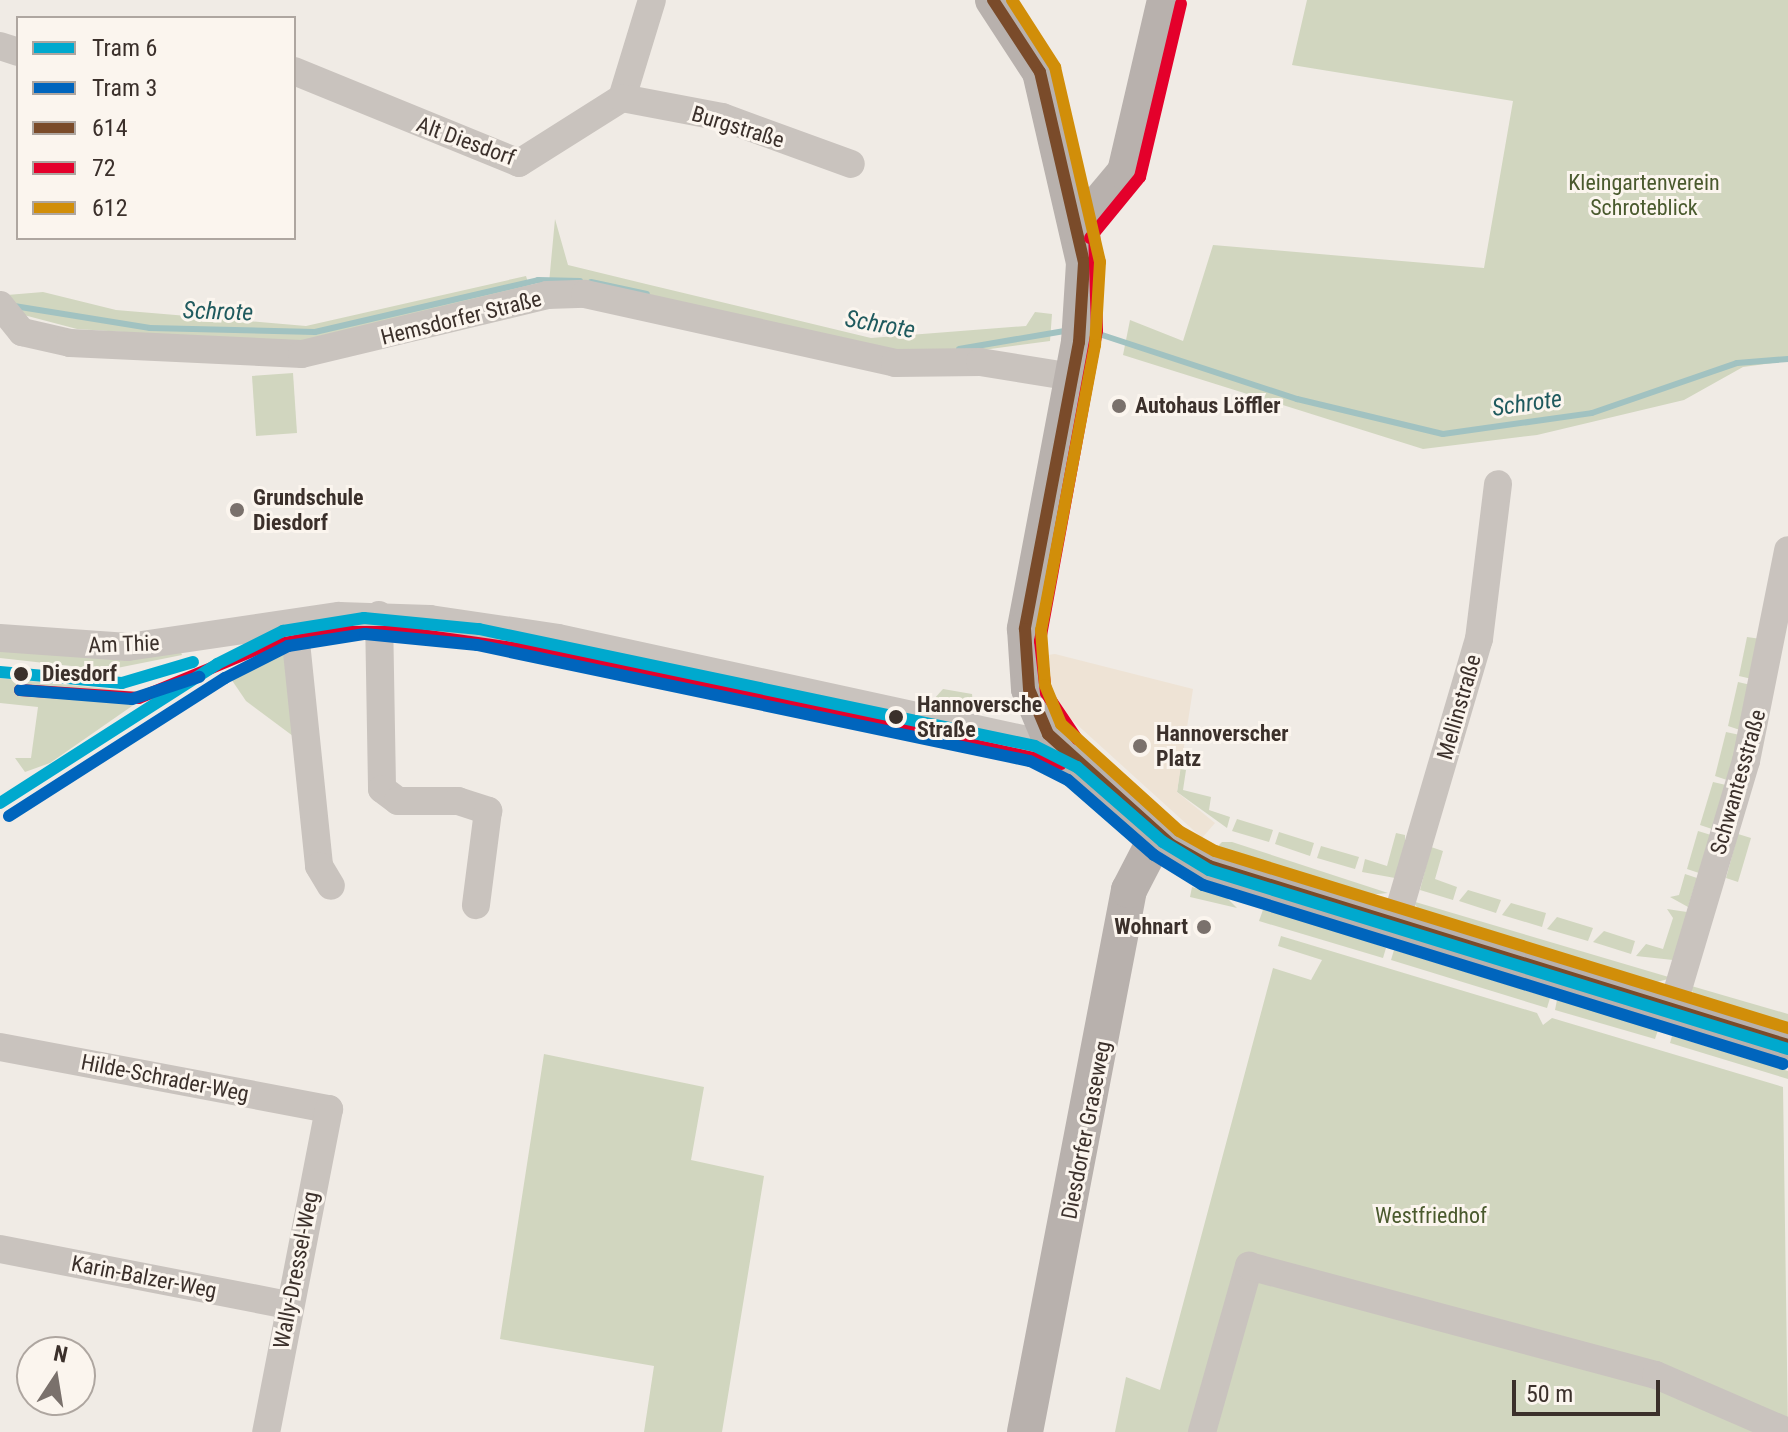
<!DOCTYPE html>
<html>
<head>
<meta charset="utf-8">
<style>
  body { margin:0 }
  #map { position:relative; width:1788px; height:1432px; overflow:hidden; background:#f0ebe5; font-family:"Roboto Condensed",sans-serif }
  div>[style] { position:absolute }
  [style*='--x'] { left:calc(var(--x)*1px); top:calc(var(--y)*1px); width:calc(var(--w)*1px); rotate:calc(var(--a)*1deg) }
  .green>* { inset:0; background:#d1d6bf }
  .plaza>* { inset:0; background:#eee3d5 }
  .stream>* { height:6px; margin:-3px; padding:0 3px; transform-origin:3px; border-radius:3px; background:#a1c2c1 }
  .minor>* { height:28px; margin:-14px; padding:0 14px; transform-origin:14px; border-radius:14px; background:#c9c3be }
  .major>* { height:36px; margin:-18px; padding:0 18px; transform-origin:18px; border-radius:18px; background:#b8b1ad }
  .bus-1>* { height:12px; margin:-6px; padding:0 6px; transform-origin:6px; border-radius:6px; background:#7a4b2a }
  .bus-2>* { height:12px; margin:-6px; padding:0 6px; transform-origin:6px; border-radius:6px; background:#e4002b }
  .bus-3>* { height:12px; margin:-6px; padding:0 6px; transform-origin:6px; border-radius:6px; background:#d18e09 }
  .tram-1>* { height:12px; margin:-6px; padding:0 6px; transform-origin:6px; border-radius:6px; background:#00a9ce }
  .tram-2>* { height:12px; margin:-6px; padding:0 6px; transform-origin:6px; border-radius:6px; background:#0065bd }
  .dots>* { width:22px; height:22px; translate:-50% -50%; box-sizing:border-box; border:4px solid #fbf5ee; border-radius:50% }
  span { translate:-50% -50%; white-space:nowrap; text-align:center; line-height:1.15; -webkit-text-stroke:6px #fbf5ee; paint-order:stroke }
  .street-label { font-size:22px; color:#3b302b }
  .park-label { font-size:22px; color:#4a5a2e }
  .poi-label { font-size:22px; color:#3b302b; font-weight:700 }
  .left { translate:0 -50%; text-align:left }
  .right { translate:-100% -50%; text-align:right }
  .stop-label { font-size:22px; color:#3b302b; font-weight:700 }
  .water-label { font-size:24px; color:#1f5a5e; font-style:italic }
  .legend { position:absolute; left:16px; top:16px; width:280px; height:224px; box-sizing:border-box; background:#fbf5ee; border:2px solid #aea6a0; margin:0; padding:10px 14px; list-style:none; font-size:24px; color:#3b302b }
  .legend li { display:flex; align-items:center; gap:16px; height:40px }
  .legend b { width:40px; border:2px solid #aea6a0 }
  .north { position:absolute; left:16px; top:1336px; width:80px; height:80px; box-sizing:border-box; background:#fbf5ee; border:2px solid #aea6a0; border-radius:50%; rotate:12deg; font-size:22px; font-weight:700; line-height:32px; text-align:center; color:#3b302b }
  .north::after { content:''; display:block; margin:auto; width:28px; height:36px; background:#7a716c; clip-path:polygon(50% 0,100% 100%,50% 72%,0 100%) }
  .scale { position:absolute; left:1512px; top:1380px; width:148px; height:36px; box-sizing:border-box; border:4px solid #3b302b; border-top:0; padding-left:10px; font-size:24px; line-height:28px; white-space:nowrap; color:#3b302b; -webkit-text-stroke:6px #fbf5ee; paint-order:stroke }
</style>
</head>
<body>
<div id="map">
  <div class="green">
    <div style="clip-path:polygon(1307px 0,1788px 0,1788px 361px,1743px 367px,1684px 400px,1537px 435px,1423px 449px,1123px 355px,1130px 320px,1183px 341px,1213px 245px,1484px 268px,1513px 101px,1292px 65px)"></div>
    <div style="clip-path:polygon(555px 219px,568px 265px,646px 284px,871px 338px,1026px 326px,1035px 312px,1052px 314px,1050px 341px,938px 356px,872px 350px,549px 283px)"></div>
    <div style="clip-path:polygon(526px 276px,531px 292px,309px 344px,77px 329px,20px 314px,7px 295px,43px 292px,116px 310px,306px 326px)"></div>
    <div style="clip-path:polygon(293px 373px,297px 433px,256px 436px,252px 376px)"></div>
    <div style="clip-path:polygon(1747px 637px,1761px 639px,1752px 679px,1739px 676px)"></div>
    <div style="clip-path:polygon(0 645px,180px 650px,182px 655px,107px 670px,0 658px)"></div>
    <div style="clip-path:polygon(285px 645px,301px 742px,246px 701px,227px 673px)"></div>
    <div style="clip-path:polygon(0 678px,139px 692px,145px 697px,50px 763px,25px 772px,15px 758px,31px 758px,38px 707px,0 703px)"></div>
    <div style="clip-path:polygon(1738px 682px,1751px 685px,1740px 730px,1728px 726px)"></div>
    <div style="clip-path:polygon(943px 689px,972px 694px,973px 704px,934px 699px)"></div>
    <div style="clip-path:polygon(1726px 732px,1740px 735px,1727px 780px,1715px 776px)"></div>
    <div style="clip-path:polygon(1180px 769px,1186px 770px,1183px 790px,1211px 797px,1209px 810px,1230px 817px,1227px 828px,1177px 792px)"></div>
    <div style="clip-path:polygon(1713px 782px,1726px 785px,1712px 829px,1700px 825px)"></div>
    <div style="clip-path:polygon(1237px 819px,1273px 830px,1269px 842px,1232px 831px)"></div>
    <div style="clip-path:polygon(1698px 831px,1711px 835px,1699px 873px,1687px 869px)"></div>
    <div style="clip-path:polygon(1279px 832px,1314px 843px,1310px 856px,1275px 844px)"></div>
    <div style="clip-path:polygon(1396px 833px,1405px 835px,1405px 849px,1395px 878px,1362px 872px,1365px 859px,1387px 866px)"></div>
    <div style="clip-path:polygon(1738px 834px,1751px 838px,1738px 882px,1726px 878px)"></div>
    <div style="clip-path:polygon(1222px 842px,1232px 842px,1388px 893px,1367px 895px,1238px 856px,1218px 846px)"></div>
    <div style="clip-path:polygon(1321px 846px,1359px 857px,1355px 869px,1317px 858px)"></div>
    <div style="clip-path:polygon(1431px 847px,1443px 851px,1435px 879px,1457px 887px,1453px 900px,1420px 890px)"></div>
    <div style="clip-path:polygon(1685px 874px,1697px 878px,1688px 907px,1670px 897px,1679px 895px)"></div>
    <div style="clip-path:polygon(1192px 887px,1227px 898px,1237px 908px,1190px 897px)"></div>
    <div style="clip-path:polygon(1468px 890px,1501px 900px,1496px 913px,1459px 901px)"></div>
    <div style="clip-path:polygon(1412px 901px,1672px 978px,1653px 983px,1421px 912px)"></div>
    <div style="clip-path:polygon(1511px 903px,1546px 913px,1542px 927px,1502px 915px)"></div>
    <div style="clip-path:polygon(1265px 904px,1386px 948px,1383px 958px,1259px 921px)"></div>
    <div style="clip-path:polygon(1667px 909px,1687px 912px,1673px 960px,1636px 956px,1646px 944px,1663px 949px,1673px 918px)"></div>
    <div style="clip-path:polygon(1557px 917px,1593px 928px,1588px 941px,1547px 929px)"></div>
    <div style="clip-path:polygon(1604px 931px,1635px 941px,1631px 954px,1593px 942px)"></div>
    <div style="clip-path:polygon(1281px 936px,1537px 1013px,1543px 1025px,1552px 1018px,1783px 1087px,1788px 1432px,1115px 1432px,1126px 1377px,1160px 1390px,1273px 968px,1311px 980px,1322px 960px,1278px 946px)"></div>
    <div style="clip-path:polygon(1394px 950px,1550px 998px,1547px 1008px,1391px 960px)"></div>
    <div style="clip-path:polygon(1688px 985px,1788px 1014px,1788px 1024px,1695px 995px)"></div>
    <div style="clip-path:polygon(1557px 1000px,1658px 1030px,1655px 1039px,1555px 1010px)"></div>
    <div style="clip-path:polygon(1672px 1036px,1788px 1071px,1788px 1079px,1670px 1043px)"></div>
    <div style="clip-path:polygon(544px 1054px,704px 1087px,691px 1160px,764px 1176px,722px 1432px,644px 1432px,654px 1366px,500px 1339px)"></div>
  </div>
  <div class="plaza">
    <div style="clip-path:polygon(1055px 654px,1193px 689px,1177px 792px,1215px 823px,1202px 838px,1062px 711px,1040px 656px)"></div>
  </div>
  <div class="stream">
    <div style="--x:591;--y:282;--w:57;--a:12.1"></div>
    <div style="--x:8;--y:305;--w:144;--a:9.2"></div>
    <div style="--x:150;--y:328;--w:165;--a:1.4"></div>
    <div style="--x:315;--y:332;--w:229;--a:-13.1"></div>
    <div style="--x:538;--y:280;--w:42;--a:1.4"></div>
    <div style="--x:1093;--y:332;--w:215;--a:18.2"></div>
    <div style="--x:1297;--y:399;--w:150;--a:13.5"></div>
    <div style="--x:1443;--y:434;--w:150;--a:-8"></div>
    <div style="--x:1592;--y:413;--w:153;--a:-19"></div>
    <div style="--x:1737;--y:363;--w:51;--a:-4.5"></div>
    <div style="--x:959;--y:349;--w:113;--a:-9.7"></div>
  </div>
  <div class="minor">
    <div style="--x:0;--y:46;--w:19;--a:18"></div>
    <div style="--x:294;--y:71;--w:243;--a:22.2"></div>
    <div style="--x:519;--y:163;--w:122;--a:-32.3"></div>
    <div style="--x:622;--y:98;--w:102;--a:-73"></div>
    <div style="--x:622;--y:98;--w:102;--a:10.8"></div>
    <div style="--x:722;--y:117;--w:137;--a:20"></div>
    <div style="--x:0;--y:305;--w:35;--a:51"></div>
    <div style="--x:22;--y:332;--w:49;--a:12.9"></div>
    <div style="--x:70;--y:343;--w:232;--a:2.7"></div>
    <div style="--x:302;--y:354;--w:252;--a:-13.5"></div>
    <div style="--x:547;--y:295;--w:38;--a:-2"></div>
    <div style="--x:585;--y:294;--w:318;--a:12.5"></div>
    <div style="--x:895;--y:363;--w:85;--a:-0.7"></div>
    <div style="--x:980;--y:362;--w:94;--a:9.2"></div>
    <div style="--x:379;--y:615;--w:174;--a:89"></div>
    <div style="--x:382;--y:789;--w:20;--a:37"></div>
    <div style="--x:398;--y:801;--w:60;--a:0"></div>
    <div style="--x:458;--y:801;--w:32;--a:18"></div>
    <div style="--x:488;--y:811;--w:95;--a:97.3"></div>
    <div style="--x:294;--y:623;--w:244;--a:84.1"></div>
    <div style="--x:319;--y:866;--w:23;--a:59"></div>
    <div style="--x:0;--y:638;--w:128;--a:4"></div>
    <div style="--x:128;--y:647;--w:213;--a:-8.4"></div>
    <div style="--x:339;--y:616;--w:91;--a:1.9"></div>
    <div style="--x:430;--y:619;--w:129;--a:8.4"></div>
    <div style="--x:558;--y:638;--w:518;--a:12.26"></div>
    <div style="--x:1395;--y:924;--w:297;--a:-73.6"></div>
    <div style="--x:1479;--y:639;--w:156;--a:-83"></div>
    <div style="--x:1672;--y:1009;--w:259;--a:-73.4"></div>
    <div style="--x:1746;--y:761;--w:215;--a:-78.7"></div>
    <div style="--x:0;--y:1047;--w:335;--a:10.7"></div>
    <div style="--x:329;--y:1109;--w:329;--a:101"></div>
    <div style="--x:0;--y:1249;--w:293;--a:11"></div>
    <div style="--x:1202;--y:1432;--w:173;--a:-74.2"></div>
    <div style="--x:1249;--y:1266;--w:421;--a:15"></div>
    <div style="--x:1656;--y:1375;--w:144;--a:23.4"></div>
  </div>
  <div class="major">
    <div style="--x:993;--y:0;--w:86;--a:56.9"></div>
    <div style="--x:1040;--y:72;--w:196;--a:77"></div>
    <div style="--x:1084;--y:263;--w:79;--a:93.6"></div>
    <div style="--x:1079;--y:342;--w:292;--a:100.7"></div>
    <div style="--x:1025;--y:629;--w:60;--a:86.2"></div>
    <div style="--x:1029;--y:689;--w:49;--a:67.1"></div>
    <div style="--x:1048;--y:734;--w:164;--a:42"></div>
    <div style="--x:1170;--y:844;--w:45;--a:29.4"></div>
    <div style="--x:1209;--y:866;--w:606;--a:17.18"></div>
    <div style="--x:1078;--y:228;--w:73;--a:-50"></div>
    <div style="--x:1125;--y:172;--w:177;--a:-76.9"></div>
    <div style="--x:1025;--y:1432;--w:552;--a:-79.14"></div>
    <div style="--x:1129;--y:890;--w:63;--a:-62.6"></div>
  </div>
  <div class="bus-1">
    <div style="--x:993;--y:0;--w:86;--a:56.9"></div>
    <div style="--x:1040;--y:72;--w:196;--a:77"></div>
    <div style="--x:1084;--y:263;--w:79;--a:93.6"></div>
    <div style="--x:1079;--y:342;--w:292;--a:100.7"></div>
    <div style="--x:1025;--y:629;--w:60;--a:86.2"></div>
    <div style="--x:1029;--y:689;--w:49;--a:67.1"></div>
    <div style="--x:1048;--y:734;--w:164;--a:42"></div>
    <div style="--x:1170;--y:844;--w:45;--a:29.4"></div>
    <div style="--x:1209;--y:866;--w:606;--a:17.18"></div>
  </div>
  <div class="bus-2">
    <div style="--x:1090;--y:238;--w:79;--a:-50.7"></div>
    <div style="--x:1140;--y:177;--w:178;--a:-76.7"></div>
    <div style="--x:20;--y:690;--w:119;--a:3.8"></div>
    <div style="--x:139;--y:698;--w:131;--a:-22.5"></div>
    <div style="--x:260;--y:648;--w:83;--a:-11.2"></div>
    <div style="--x:341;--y:632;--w:59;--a:0"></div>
    <div style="--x:400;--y:632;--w:157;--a:8.1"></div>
    <div style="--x:555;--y:654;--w:518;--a:12.26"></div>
    <div style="--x:1077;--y:739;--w:55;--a:-124"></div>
    <div style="--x:1046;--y:693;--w:52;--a:-96.6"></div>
    <div style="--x:1040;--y:641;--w:315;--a:-79.6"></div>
    <div style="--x:1097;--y:331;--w:103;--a:-91.7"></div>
  </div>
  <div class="bus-3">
    <div style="--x:1012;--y:0;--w:80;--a:57.3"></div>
    <div style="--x:1055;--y:67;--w:200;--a:77"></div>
    <div style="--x:1100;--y:262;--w:83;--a:93.4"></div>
    <div style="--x:1095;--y:345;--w:290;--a:100.7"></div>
    <div style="--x:1041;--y:630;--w:55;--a:85.8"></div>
    <div style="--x:1045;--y:685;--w:42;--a:67.7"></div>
    <div style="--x:1061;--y:724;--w:159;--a:42.2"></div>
    <div style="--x:1179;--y:831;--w:41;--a:29.1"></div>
    <div style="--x:1215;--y:851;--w:600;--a:17.17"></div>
  </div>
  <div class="tram-1">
    <div style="--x:0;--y:672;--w:122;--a:5.2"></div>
    <div style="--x:122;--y:683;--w:74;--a:-16.5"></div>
    <div style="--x:0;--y:803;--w:258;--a:-32.6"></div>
    <div style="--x:217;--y:664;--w:74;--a:-26.6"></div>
    <div style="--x:283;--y:631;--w:82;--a:-9.1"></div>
    <div style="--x:364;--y:618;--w:116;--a:5.5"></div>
    <div style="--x:479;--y:629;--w:568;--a:11.88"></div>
    <div style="--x:1035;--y:746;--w:47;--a:26.6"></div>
    <div style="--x:1077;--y:767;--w:114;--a:41.1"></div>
    <div style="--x:1163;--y:842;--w:54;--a:31.3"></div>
    <div style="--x:1209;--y:870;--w:606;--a:17.18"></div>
  </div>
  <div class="tram-2">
    <div style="--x:20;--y:690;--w:112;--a:4.6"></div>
    <div style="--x:132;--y:699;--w:71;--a:-18.2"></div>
    <div style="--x:9;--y:816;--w:256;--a:-32.6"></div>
    <div style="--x:225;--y:678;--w:71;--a:-26.9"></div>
    <div style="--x:288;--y:646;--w:78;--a:-8.9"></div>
    <div style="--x:365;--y:634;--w:113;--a:5.6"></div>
    <div style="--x:477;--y:645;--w:565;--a:11.85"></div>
    <div style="--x:1030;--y:761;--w:42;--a:26.6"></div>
    <div style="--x:1068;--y:780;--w:114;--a:41.1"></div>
    <div style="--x:1154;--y:855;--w:57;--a:31.5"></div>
    <div style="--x:1203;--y:885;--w:607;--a:17.15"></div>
  </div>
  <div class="dots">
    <div style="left:1119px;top:406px;background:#7a716c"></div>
    <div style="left:237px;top:510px;background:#7a716c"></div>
    <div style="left:21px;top:674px;background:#3b302b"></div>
    <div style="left:896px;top:717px;background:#3b302b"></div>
    <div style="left:1140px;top:746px;background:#7a716c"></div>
    <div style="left:1204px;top:927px;background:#7a716c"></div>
  </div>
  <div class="street-label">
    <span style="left:738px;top:127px;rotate:17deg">Burgstraße</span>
    <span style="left:466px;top:141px;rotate:20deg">Alt Diesdorf</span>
    <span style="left:461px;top:318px;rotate:-14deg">Hemsdorfer Straße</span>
    <span style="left:124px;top:644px;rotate:-2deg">Am Thie</span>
    <span style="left:1459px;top:707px;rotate:-74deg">Mellinstraße</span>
    <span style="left:1738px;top:782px;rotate:-74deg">Schwantesstraße</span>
    <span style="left:165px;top:1078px;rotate:11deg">Hilde-Schrader-Weg</span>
    <span style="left:1086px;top:1130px;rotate:-79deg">Diesdorfer Graseweg</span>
    <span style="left:296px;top:1270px;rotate:-79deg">Wally-Dressel-Weg</span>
    <span style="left:144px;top:1277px;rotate:11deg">Karin-Balzer-Weg</span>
  </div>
  <div class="park-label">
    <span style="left:1644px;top:195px">Kleingartenverein<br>Schroteblick</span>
    <span style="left:1431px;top:1216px">Westfriedhof</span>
  </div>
  <div class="poi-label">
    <span class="left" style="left:1135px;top:406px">Autohaus Löffler</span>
    <span class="left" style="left:253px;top:510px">Grundschule<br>Diesdorf</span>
    <span class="left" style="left:1156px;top:746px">Hannoverscher<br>Platz</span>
    <span class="right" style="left:1188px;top:927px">Wohnart</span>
  </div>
  <div class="stop-label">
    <span class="left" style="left:42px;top:674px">Diesdorf</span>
    <span class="left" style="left:917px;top:717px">Hannoversche<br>Straße</span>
  </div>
  <div class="water-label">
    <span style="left:218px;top:312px;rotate:2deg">Schrote</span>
    <span style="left:880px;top:325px;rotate:10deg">Schrote</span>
    <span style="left:1527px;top:404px;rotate:-8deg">Schrote</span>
  </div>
  <ul class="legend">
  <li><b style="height:10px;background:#00a9ce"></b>Tram 6</li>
  <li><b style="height:10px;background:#0065bd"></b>Tram 3</li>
  <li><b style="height:10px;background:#7a4b2a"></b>614</li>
  <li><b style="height:10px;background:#e4002b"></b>72</li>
  <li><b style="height:10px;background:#d18e09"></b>612</li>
  </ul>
  <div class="north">N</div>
  <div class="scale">50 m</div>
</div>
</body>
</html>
